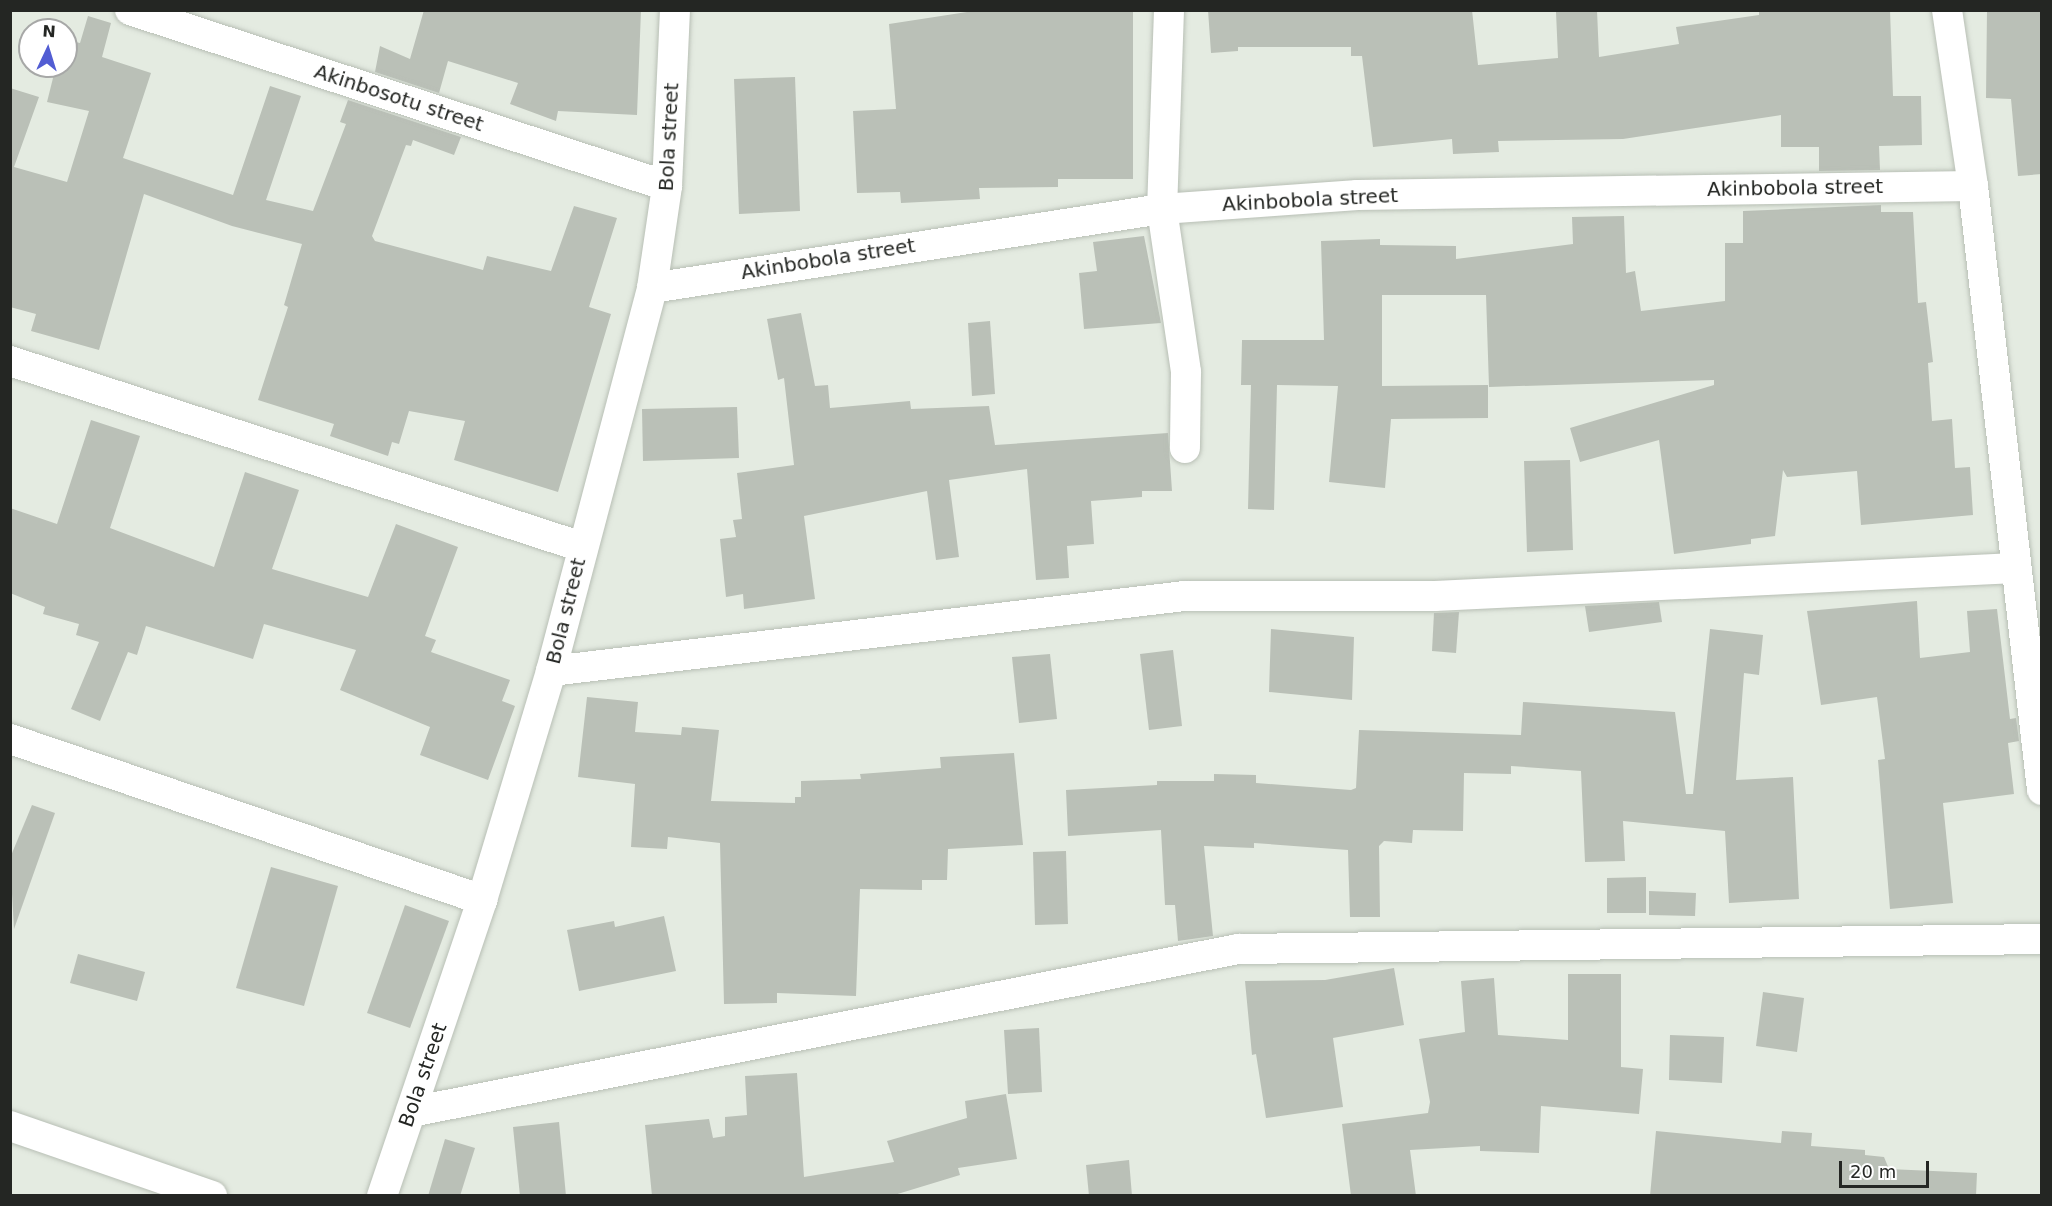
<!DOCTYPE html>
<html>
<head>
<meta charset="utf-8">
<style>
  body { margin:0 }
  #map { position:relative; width:2052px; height:1206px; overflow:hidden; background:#e4ebe1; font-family:"DejaVu Sans",sans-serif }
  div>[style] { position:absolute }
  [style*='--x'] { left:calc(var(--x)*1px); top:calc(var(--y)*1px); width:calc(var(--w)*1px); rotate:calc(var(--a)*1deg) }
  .building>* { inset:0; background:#bac0b7 }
  .roads { filter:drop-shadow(0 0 2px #b8bfb5) drop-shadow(0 0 2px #b8bfb5) }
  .minor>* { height:30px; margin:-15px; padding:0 15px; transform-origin:15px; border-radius:15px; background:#fff }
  span { translate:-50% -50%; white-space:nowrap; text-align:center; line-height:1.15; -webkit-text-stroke:4.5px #fff; paint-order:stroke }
  .street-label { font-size:20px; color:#242623 }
  .frame { position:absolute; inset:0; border:12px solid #242623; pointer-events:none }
  .north { position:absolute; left:18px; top:18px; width:60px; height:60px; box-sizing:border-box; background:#fff; border:2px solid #a7a8a7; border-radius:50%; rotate:4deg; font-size:16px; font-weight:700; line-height:24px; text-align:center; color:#242623 }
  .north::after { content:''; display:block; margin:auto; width:21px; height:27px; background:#525dd3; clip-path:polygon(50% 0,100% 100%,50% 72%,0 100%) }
  .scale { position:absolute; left:1839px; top:1161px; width:90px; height:27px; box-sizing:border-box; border:3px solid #242623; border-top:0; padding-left:8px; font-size:18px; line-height:21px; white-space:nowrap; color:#242623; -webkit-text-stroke:4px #fff; paint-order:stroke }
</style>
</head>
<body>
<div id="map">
  <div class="building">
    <div style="clip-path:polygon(424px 10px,641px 10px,637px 115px,558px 111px,556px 121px,510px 104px,518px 83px,448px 61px,439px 93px,375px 72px,380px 46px,410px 59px)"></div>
    <div style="clip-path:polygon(980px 10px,1133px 10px,1133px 179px,1058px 179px,1058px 187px,979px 188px,980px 199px,901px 203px,900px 192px,857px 193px,853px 111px,896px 109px,889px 24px)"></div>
    <div style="clip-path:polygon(1208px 10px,1472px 10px,1478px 65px,1558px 58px,1556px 12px,1597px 10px,1599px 57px,1679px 44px,1676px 27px,1759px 15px,1759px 10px,1890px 10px,1893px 96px,1921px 96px,1922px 145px,1879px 146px,1880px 170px,1819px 171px,1819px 147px,1781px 147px,1781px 115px,1623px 139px,1498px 141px,1499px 152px,1453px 154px,1452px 139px,1373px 147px,1362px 56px,1351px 56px,1351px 47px,1238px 47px,1238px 51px,1211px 53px)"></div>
    <div style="clip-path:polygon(1987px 10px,2042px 10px,2042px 174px,2018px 176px,2011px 99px,1986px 98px)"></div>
    <div style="clip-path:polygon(88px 16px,111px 23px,102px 57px,151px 73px,123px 158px,233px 195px,270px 86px,301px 96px,266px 200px,313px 211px,346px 124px,340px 122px,348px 100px,461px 137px,454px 155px,413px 140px,411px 146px,406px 145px,372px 236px,375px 241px,483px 270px,487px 256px,551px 271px,574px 206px,617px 218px,589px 307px,611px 314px,558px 492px,454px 460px,465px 421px,409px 411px,399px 444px,392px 442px,388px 456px,330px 436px,334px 424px,258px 400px,288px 307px,284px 305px,302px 244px,232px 226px,144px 194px,99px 350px,31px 331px,36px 314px,10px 307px,10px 88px,39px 97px,14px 167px,67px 182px,89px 111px,47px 102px,56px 66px,66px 66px,66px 40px,80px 43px)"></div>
    <div style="clip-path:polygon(795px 77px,800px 211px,739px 214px,734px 79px)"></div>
    <div style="clip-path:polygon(1881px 205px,1881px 212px,1913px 212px,1918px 303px,1926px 302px,1933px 362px,1928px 363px,1932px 421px,1952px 419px,1955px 468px,1970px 467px,1973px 515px,1861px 525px,1857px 471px,1787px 477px,1783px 470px,1775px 536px,1751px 539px,1751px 544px,1674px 554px,1659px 440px,1580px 462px,1570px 428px,1714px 385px,1714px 380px,1489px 387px,1486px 295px,1382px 295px,1382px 386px,1488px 385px,1488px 418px,1391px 419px,1385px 488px,1329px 482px,1338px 386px,1277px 385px,1274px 510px,1248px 509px,1251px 385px,1241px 385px,1242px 340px,1324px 340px,1321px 241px,1380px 239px,1380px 245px,1456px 246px,1456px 259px,1573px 244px,1572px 217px,1624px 216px,1626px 273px,1635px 271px,1641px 311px,1725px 301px,1725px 243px,1743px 243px,1743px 211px)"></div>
    <div style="clip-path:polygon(1144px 236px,1161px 323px,1084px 329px,1079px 273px,1097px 271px,1093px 242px)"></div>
    <div style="clip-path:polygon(801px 313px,815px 386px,828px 385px,830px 408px,910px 401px,911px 409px,989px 406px,995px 445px,1168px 433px,1172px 491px,1142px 491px,1142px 497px,1091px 501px,1094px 544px,1067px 546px,1069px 578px,1036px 580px,1027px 469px,949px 480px,959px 557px,936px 560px,927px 491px,804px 516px,815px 599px,744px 609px,743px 594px,726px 597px,720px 539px,736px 537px,733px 520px,742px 519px,737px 473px,794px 465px,784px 378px,778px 380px,767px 319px)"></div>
    <div style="clip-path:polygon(990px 321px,995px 394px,972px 396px,968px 323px)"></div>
    <div style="clip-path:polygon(737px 407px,739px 458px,643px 461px,642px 409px)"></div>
    <div style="clip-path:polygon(91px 420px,140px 436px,110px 528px,214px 567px,245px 472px,299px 490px,272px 569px,368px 597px,396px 524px,458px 547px,425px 636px,436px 640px,431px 652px,510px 680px,502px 701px,515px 706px,488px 780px,420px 755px,430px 727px,340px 690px,356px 650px,264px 624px,253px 659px,146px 626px,137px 655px,128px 652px,100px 721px,71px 709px,99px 642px,76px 635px,79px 624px,43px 614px,45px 607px,10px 593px,10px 508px,57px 524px)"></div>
    <div style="clip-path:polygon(1570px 460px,1573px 550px,1527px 552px,1524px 461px)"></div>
    <div style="clip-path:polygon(1917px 601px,1920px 658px,1970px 652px,1967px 611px,1997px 609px,2010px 719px,2016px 718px,2019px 741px,2008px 743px,2014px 794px,1943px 803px,1953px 903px,1890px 909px,1878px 760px,1885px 759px,1877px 697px,1821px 705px,1807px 611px)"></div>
    <div style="clip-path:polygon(1659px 602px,1662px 622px,1589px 632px,1585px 606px)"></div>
    <div style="clip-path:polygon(1459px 612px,1456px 653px,1432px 651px,1434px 613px)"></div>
    <div style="clip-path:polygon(1271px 629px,1354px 637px,1352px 700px,1269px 692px)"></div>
    <div style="clip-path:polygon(1710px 629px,1763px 635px,1759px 675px,1744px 673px,1736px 780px,1793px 777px,1799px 899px,1729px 903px,1725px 831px,1623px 821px,1625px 861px,1585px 862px,1581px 771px,1511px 766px,1511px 774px,1464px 773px,1463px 831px,1413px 830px,1412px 843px,1384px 841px,1379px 846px,1380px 917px,1350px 917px,1348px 850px,1254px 843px,1254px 848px,1204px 846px,1213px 936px,1178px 941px,1175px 905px,1165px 905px,1161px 830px,1068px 836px,1066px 790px,1157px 785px,1157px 781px,1214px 781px,1214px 774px,1256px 775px,1256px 783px,1351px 790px,1356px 788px,1359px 730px,1521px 735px,1523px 702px,1675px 712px,1686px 794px,1693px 794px)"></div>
    <div style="clip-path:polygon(1173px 650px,1182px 726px,1149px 730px,1140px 654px)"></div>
    <div style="clip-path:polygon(1050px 654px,1057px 719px,1019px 723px,1012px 657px)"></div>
    <div style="clip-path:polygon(587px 697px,638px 702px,635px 732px,681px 735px,682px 727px,719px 730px,711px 801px,795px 803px,795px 797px,801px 797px,801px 781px,861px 779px,860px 774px,941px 768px,940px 757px,1014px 753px,1023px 845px,948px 849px,947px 880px,922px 880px,922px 890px,860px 889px,856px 996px,777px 993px,777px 1003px,724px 1004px,720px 843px,668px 837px,667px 849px,631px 847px,635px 784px,578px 777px)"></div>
    <div style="clip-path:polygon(32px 805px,55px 813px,14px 929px,10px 858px)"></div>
    <div style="clip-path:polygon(1066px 851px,1068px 924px,1035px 925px,1033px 852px)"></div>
    <div style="clip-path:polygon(271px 867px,338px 886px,304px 1006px,236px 988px)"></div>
    <div style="clip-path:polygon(1646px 877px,1646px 913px,1607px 913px,1607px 878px)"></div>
    <div style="clip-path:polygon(1649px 891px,1696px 893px,1695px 916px,1649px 915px)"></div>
    <div style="clip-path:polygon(405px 905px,449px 921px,410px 1028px,367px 1013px)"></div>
    <div style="clip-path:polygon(664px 916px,676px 971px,579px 991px,567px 930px,614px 921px,615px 927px)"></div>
    <div style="clip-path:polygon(78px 954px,145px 972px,137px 1001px,70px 983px)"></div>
    <div style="clip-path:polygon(1394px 968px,1404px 1025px,1333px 1038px,1343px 1107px,1266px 1118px,1256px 1054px,1252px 1055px,1245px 981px,1325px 980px)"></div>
    <div style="clip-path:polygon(1568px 974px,1621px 974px,1621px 1067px,1643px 1069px,1639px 1114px,1541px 1106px,1539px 1153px,1480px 1151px,1480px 1146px,1410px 1150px,1416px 1196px,1351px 1196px,1342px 1124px,1428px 1113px,1430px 1102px,1419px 1039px,1465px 1032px,1461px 981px,1494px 978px,1498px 1035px,1568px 1040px)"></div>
    <div style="clip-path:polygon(1763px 992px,1804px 998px,1797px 1052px,1756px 1046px)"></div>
    <div style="clip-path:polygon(1039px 1028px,1042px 1092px,1008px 1094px,1004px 1030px)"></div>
    <div style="clip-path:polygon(1670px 1035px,1724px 1037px,1722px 1083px,1669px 1080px)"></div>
    <div style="clip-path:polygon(797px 1073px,804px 1177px,894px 1162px,887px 1141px,967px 1118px,965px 1101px,1006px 1094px,1017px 1159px,958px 1168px,960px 1175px,891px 1196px,652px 1196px,645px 1125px,709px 1119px,713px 1138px,725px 1136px,725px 1117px,747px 1115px,745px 1076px)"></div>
    <div style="clip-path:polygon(559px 1122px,566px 1196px,520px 1196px,513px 1127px)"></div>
    <div style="clip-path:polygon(1656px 1131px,1781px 1143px,1782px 1131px,1812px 1133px,1811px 1146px,1865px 1150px,1865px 1155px,1884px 1157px,1889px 1169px,1977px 1173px,1976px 1196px,1650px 1196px)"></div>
    <div style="clip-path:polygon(445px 1139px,475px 1148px,460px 1196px,428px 1196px)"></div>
    <div style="clip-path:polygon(1129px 1160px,1132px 1196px,1089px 1196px,1086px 1165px)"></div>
  </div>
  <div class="roads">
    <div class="minor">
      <div style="--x:130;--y:10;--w:565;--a:18.15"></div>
      <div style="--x:1169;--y:10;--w:199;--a:92"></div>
      <div style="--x:1162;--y:209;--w:165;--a:81.6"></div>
      <div style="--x:1186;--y:372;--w:76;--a:90.8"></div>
      <div style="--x:1947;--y:10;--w:178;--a:81.6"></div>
      <div style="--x:1973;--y:186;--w:608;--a:83.48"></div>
      <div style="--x:652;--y:288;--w:516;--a:-8.81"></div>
      <div style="--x:1162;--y:209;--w:196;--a:-4.1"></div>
      <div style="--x:1357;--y:195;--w:616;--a:-0.84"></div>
      <div style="--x:10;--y:361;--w:601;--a:18.01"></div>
      <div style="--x:551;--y:671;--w:638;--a:-6.75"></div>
      <div style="--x:1185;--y:596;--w:250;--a:0"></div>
      <div style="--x:1435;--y:596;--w:581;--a:-2.76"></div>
      <div style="--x:10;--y:739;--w:499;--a:18.8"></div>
      <div style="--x:411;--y:1112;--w:843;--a:-11.15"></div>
      <div style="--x:1238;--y:949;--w:804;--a:-0.71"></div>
      <div style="--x:10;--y:1126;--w:214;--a:19.1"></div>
      <div style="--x:382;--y:1196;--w:312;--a:-71.3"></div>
      <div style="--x:482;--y:900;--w:239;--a:-73.2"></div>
      <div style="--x:551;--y:671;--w:396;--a:-75.2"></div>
      <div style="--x:652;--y:288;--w:103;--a:-81.6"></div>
      <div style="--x:667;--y:186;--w:176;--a:-87.4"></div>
    </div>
  </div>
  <div class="street-label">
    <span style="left:399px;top:98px;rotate:18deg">Akinbosotu street</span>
    <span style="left:669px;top:137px;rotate:-87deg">Bola street</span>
    <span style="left:1795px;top:188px;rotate:-1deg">Akinbobola street</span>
    <span style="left:1310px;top:200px;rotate:-3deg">Akinbobola street</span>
    <span style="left:828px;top:259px;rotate:-9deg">Akinbobola street</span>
    <span style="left:566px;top:611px;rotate:-76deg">Bola street</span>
    <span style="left:423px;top:1075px;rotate:-71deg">Bola street</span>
  </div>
  <div class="frame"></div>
  <div class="north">N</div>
  <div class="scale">20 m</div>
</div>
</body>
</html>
